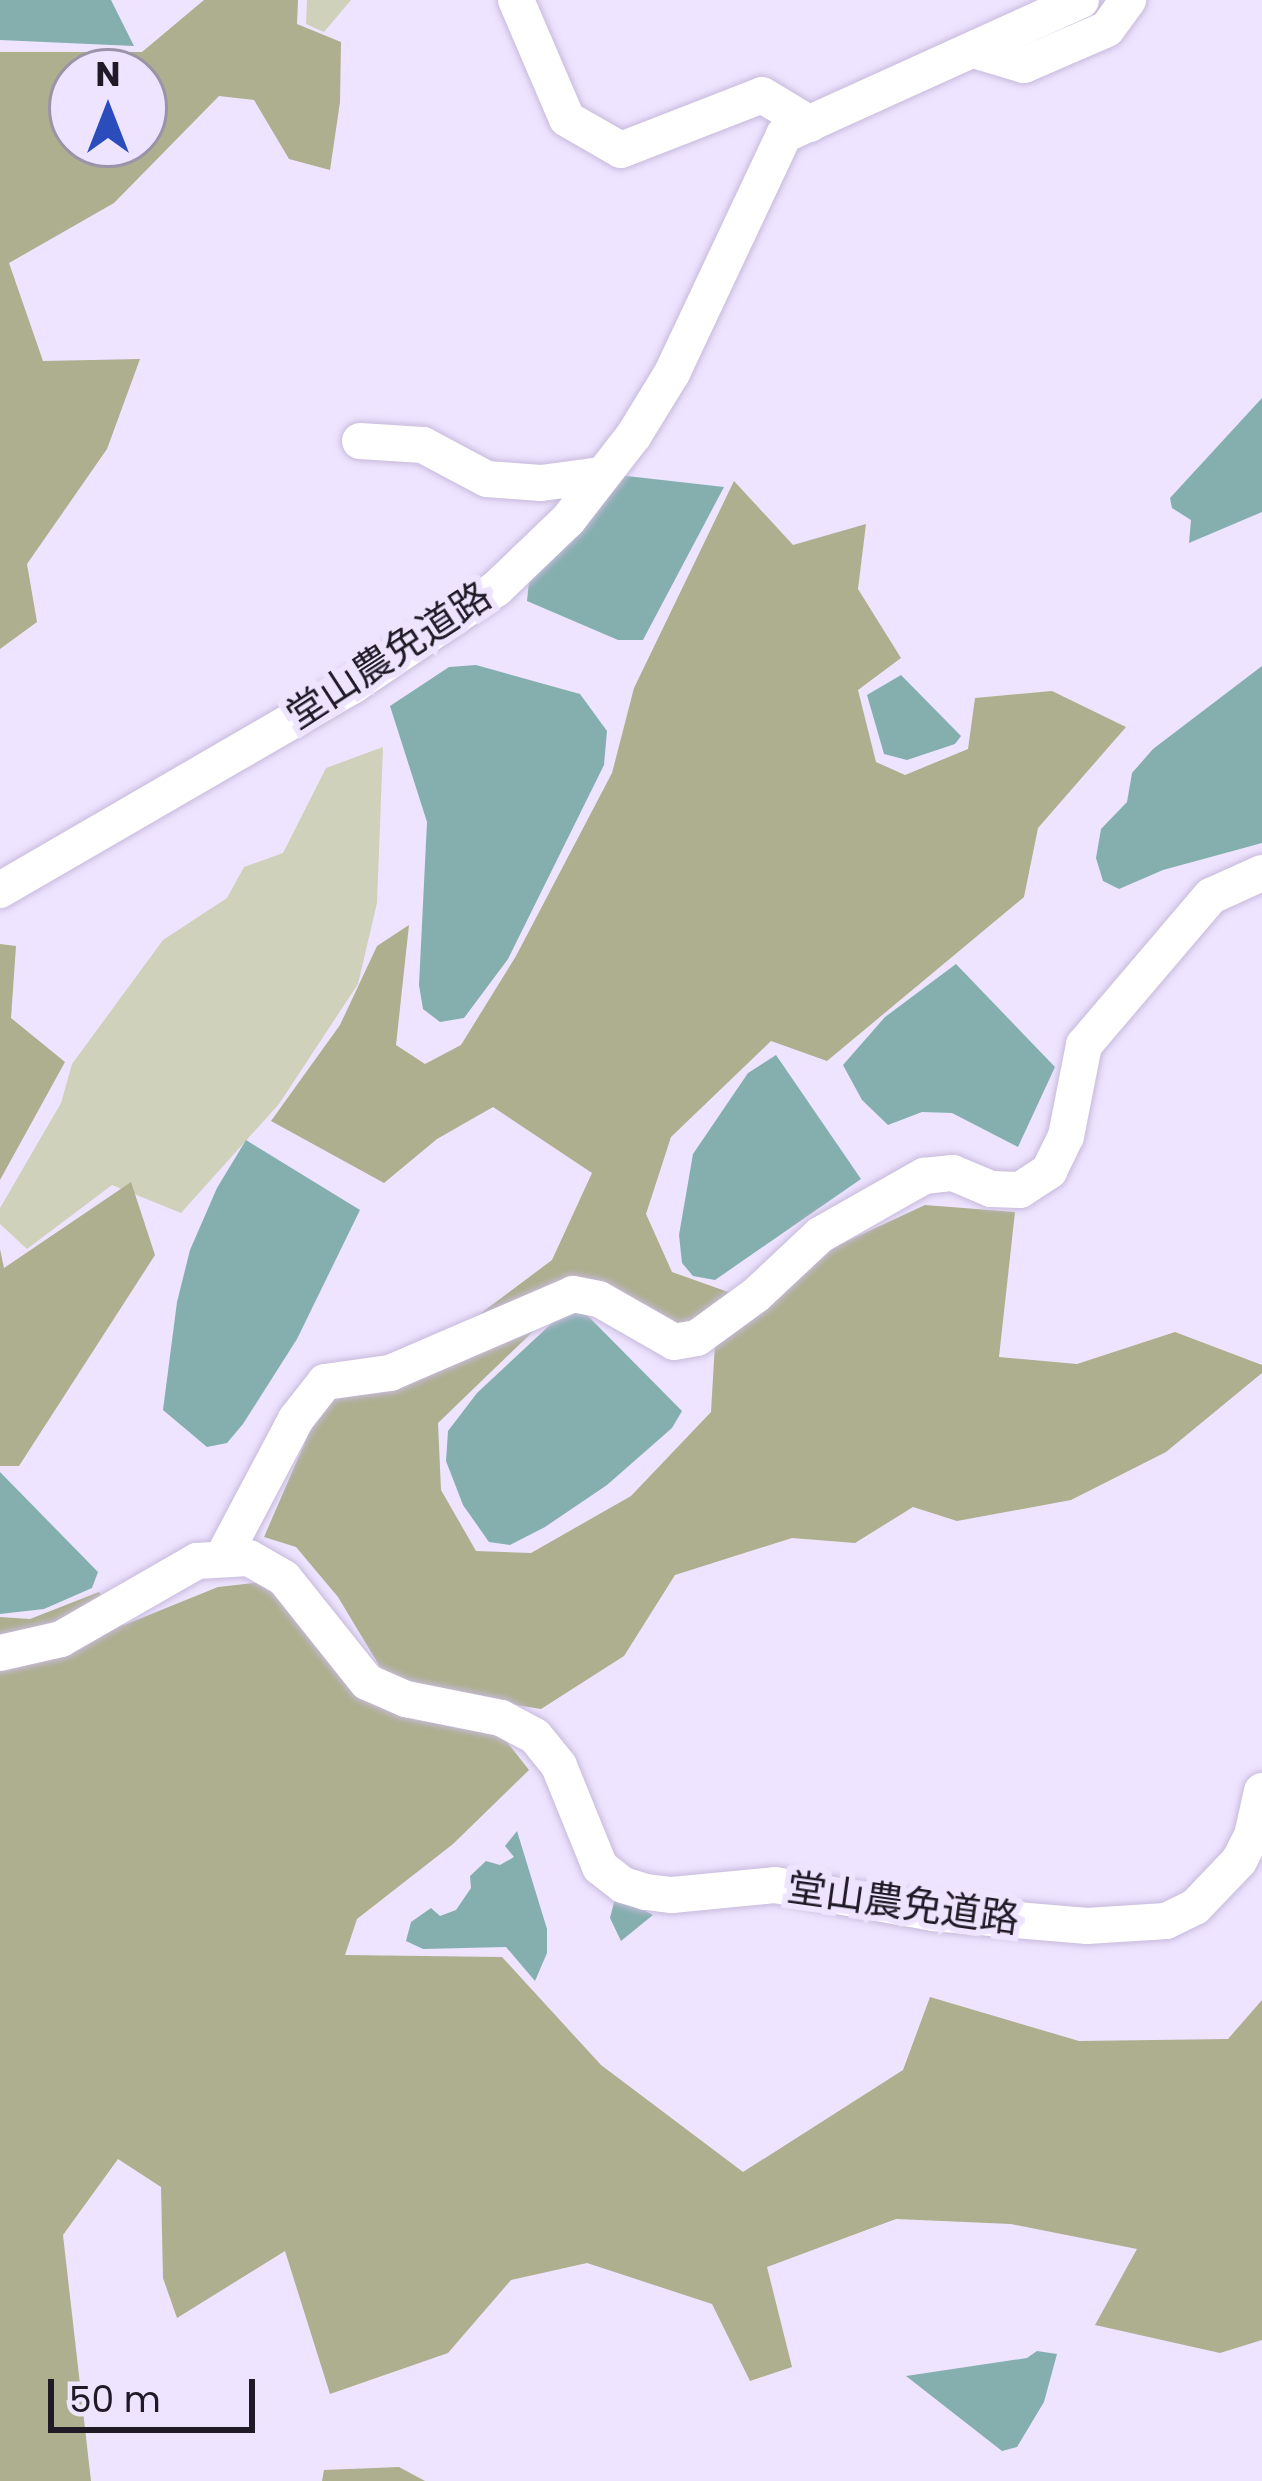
<!DOCTYPE html>
<html>
<head>
<meta charset="utf-8">
<style>
  body { margin:0 }
  #map { position:relative; width:1262px; height:2481px; overflow:hidden; background:#eee4ff; font-family:Poppins,"Noto Sans JP",sans-serif }
  div>[style] { position:absolute }
  [style*='--x'] { left:calc(var(--x)*1px); top:calc(var(--y)*1px); width:calc(var(--w)*1px); rotate:calc(var(--a)*1deg) }
  .green>* { inset:0; background:#d0d1ba }
  .forest>* { inset:0; background:#adaf8e }
  .water>* { inset:0; background:#85afaf }
  .roads { filter:drop-shadow(0 0 3px #c7badb) drop-shadow(0 0 3px #c7badb) }
  .minor>* { height:36px; margin:-18px; padding:0 18px; transform-origin:18px; border-radius:18px; background:#fff }
  span { translate:-50% -50%; white-space:nowrap; text-align:center; line-height:1.15; -webkit-text-stroke:12px #eee4ff; paint-order:stroke }
  .street-label { font-size:39px; color:#1f1a26 }
  .north { position:absolute; left:48px; top:48px; width:120px; height:120px; box-sizing:border-box; background:#eee4ff; border:3px solid #9b93a8; border-radius:50%; rotate:0deg; font-size:33px; font-weight:700; line-height:48px; text-align:center; color:#1f1a26 }
  .north::after { content:''; display:block; margin:auto; width:42px; height:54px; background:#2b4dbc; clip-path:polygon(50% 0,100% 100%,50% 72%,0 100%) }
  .scale { position:absolute; left:48px; top:2379px; width:207px; height:54px; box-sizing:border-box; border:6px solid #1f1a26; border-top:0; padding-left:15px; font-size:36px; line-height:42px; white-space:nowrap; color:#1f1a26; -webkit-text-stroke:9px #eee4ff; paint-order:stroke }
</style>
</head>
<body>
<div id="map">
  <div class="green">
    <div style="clip-path:polygon(307px 0,351px 0,324px 32px,306px 24px)"></div>
    <div style="clip-path:polygon(383px 747px,377px 903px,358px 984px,279px 1104px,181px 1213px,112px 1185px,27px 1249px,0 1224px,0 1208px,61px 1103px,72px 1064px,163px 940px,227px 898px,244px 867px,283px 853px,326px 768px)"></div>
  </div>
  <div class="forest">
    <div style="clip-path:polygon(evenodd,204px 0,298px 0,297px 24px,341px 42px,340px 102px,330px 170px,289px 159px,254px 100px,219px 96px,114px 203px,9px 263px,43px 361px,140px 359px,107px 449px,27px 564px,37px 622px,0 649px,0 52px,142px 52px,204px 0,72px 72px,144px 72px,144px 144px,72px 144px,72px 72px)"></div>
    <div style="clip-path:polygon(734px 481px,793px 545px,866px 524px,858px 589px,901px 658px,858px 690px,876px 762px,905px 775px,968px 749px,975px 698px,1052px 691px,1126px 727px,1038px 828px,1024px 897px,827px 1061px,771px 1041px,671px 1137px,646px 1214px,672px 1272px,731px 1293px,684px 1328px,587px 1287px,449px 1337px,552px 1260px,592px 1173px,493px 1107px,437px 1139px,384px 1183px,271px 1121px,340px 1025px,377px 946px,409px 925px,396px 1045px,425px 1064px,461px 1045px,516px 956px,612px 773px,634px 688px)"></div>
    <div style="clip-path:polygon(0 944px,16px 946px,11px 1018px,65px 1062px,0 1180px)"></div>
    <div style="clip-path:polygon(131px 1182px,155px 1255px,19px 1466px,0 1466px,0 1249px,4px 1268px)"></div>
    <div style="clip-path:polygon(925px 1205px,1015px 1212px,999px 1357px,1077px 1364px,1175px 1332px,1262px 1365px,1262px 1373px,1166px 1452px,1071px 1500px,957px 1521px,913px 1507px,855px 1543px,792px 1538px,675px 1575px,624px 1656px,541px 1709px,445px 1694px,383px 1672px,338px 1597px,296px 1547px,264px 1537px,309px 1433px,334px 1392px,553px 1312px,438px 1423px,441px 1490px,476px 1551px,531px 1553px,631px 1496px,711px 1412px,715px 1343px,830px 1249px)"></div>
    <div style="clip-path:polygon(271px 1581px,363px 1696px,496px 1728px,529px 1770px,453px 1844px,357px 1919px,345px 1955px,502px 1957px,601px 2065px,743px 2172px,903px 2070px,930px 1997px,1079px 2041px,1228px 2039px,1262px 2000px,1262px 2340px,1220px 2353px,1095px 2325px,1137px 2249px,1011px 2224px,896px 2219px,767px 2267px,792px 2367px,750px 2381px,712px 2304px,587px 2263px,511px 2280px,448px 2353px,330px 2394px,285px 2251px,177px 2318px,163px 2278px,161px 2187px,118px 2159px,63px 2235px,91px 2481px,0 2481px,0 1617px,30px 1619px,99px 1592px,124px 1625px,218px 1587px)"></div>
    <div style="clip-path:polygon(399px 2467px,425px 2481px,322px 2481px,324px 2470px)"></div>
  </div>
  <div class="water">
    <div style="clip-path:polygon(0 0,111px 0,134px 46px,0 40px)"></div>
    <div style="clip-path:polygon(1262px 398px,1262px 512px,1189px 543px,1191px 520px,1172px 508px,1170px 498px)"></div>
    <div style="clip-path:polygon(618px 475px,724px 487px,643px 640px,618px 640px,527px 601px,529px 581px)"></div>
    <div style="clip-path:polygon(476px 665px,580px 694px,607px 731px,604px 765px,508px 959px,464px 1018px,440px 1022px,423px 1009px,419px 985px,427px 822px,390px 706px,449px 667px)"></div>
    <div style="clip-path:polygon(1262px 666px,1262px 843px,1163px 870px,1119px 889px,1103px 881px,1096px 858px,1101px 829px,1127px 802px,1132px 773px,1153px 749px)"></div>
    <div style="clip-path:polygon(901px 675px,961px 736px,955px 744px,907px 760px,884px 754px,867px 695px)"></div>
    <div style="clip-path:polygon(956px 964px,1055px 1067px,1018px 1147px,952px 1113px,922px 1112px,888px 1125px,862px 1100px,843px 1065px,885px 1017px)"></div>
    <div style="clip-path:polygon(776px 1055px,861px 1179px,715px 1280px,693px 1276px,682px 1263px,679px 1235px,693px 1154px,748px 1073px)"></div>
    <div style="clip-path:polygon(246px 1140px,360px 1210px,297px 1339px,243px 1424px,227px 1443px,207px 1447px,163px 1410px,177px 1302px,190px 1250px,217px 1188px)"></div>
    <div style="clip-path:polygon(566px 1310px,587px 1315px,682px 1411px,672px 1428px,607px 1485px,545px 1527px,510px 1545px,489px 1542px,463px 1505px,446px 1461px,448px 1431px,477px 1393px)"></div>
    <div style="clip-path:polygon(0 1472px,98px 1572px,92px 1588px,44px 1609px,0 1614px)"></div>
    <div style="clip-path:polygon(517px 1831px,547px 1929px,547px 1953px,535px 1981px,506px 1947px,423px 1949px,406px 1941px,411px 1922px,431px 1908px,440px 1916px,456px 1910px,471px 1888px,470px 1876px,486px 1861px,500px 1865px,514px 1857px,505px 1846px)"></div>
    <div style="clip-path:polygon(616px 1895px,653px 1915px,621px 1941px,610px 1918px)"></div>
    <div style="clip-path:polygon(1037px 2351px,1057px 2354px,1044px 2402px,1017px 2447px,1002px 2451px,906px 2376px,1027px 2358px)"></div>
  </div>
  <div class="roads">
    <div class="minor">
      <div style="--x:516;--y:0;--w:129;--a:66.8"></div>
      <div style="--x:567;--y:119;--w:62;--a:29.9"></div>
      <div style="--x:621;--y:150;--w:151;--a:-21.3"></div>
      <div style="--x:762;--y:95;--w:56;--a:31.1"></div>
      <div style="--x:977;--y:51;--w:49;--a:16.6"></div>
      <div style="--x:1024;--y:65;--w:90;--a:-23.4"></div>
      <div style="--x:1107;--y:29;--w:36;--a:-54"></div>
      <div style="--x:360;--y:441;--w:63;--a:3.6"></div>
      <div style="--x:423;--y:445;--w:72;--a:28"></div>
      <div style="--x:487;--y:479;--w:54;--a:4.2"></div>
      <div style="--x:541;--y:483;--w:62;--a:-7.5"></div>
      <div style="--x:0;--y:890;--w:407;--a:-30.1"></div>
      <div style="--x:352;--y:686;--w:174;--a:-34"></div>
      <div style="--x:496;--y:589;--w:100;--a:-43.8"></div>
      <div style="--x:568;--y:520;--w:108;--a:-52.2"></div>
      <div style="--x:634;--y:435;--w:73;--a:-58.5"></div>
      <div style="--x:672;--y:373;--w:263;--a:-64.8"></div>
      <div style="--x:784;--y:135;--w:326;--a:-24.4"></div>
      <div style="--x:223;--y:1557;--w:156;--a:-62.1"></div>
      <div style="--x:296;--y:1419;--w:47;--a:-51.9"></div>
      <div style="--x:325;--y:1382;--w:66;--a:-7.9"></div>
      <div style="--x:390;--y:1373;--w:199;--a:-23.3"></div>
      <div style="--x:573;--y:1294;--w:26;--a:11"></div>
      <div style="--x:599;--y:1299;--w:86;--a:29.8"></div>
      <div style="--x:674;--y:1342;--w:23;--a:-10"></div>
      <div style="--x:697;--y:1338;--w:73;--a:-36.1"></div>
      <div style="--x:756;--y:1295;--w:88;--a:-43.2"></div>
      <div style="--x:820;--y:1235;--w:120;--a:-29.6"></div>
      <div style="--x:924;--y:1176;--w:29;--a:-6"></div>
      <div style="--x:953;--y:1173;--w:41;--a:22.8"></div>
      <div style="--x:991;--y:1189;--w:29;--a:2"></div>
      <div style="--x:1020;--y:1190;--w:35;--a:-33"></div>
      <div style="--x:1049;--y:1171;--w:39;--a:-64"></div>
      <div style="--x:1066;--y:1136;--w:93;--a:-78.8"></div>
      <div style="--x:1084;--y:1045;--w:196;--a:-49.6"></div>
      <div style="--x:1211;--y:896;--w:56;--a:-24.3"></div>
      <div style="--x:0;--y:1653;--w:63;--a:-12.9"></div>
      <div style="--x:61;--y:1639;--w:157;--a:-29.8"></div>
      <div style="--x:197;--y:1561;--w:52;--a:-3.3"></div>
      <div style="--x:249;--y:1558;--w:40;--a:29.7"></div>
      <div style="--x:284;--y:1578;--w:133;--a:51.4"></div>
      <div style="--x:367;--y:1682;--w:43;--a:23.6"></div>
      <div style="--x:406;--y:1699;--w:97;--a:11.3"></div>
      <div style="--x:501;--y:1718;--w:38;--a:28"></div>
      <div style="--x:535;--y:1736;--w:38;--a:51"></div>
      <div style="--x:559;--y:1766;--w:109;--a:67.9"></div>
      <div style="--x:600;--y:1867;--w:29;--a:38"></div>
      <div style="--x:623;--y:1885;--w:24;--a:17"></div>
      <div style="--x:646;--y:1892;--w:26;--a:7"></div>
      <div style="--x:672;--y:1895;--w:103;--a:-5.5"></div>
      <div style="--x:775;--y:1885;--w:160;--a:10"></div>
      <div style="--x:933;--y:1913;--w:155;--a:4.8"></div>
      <div style="--x:1087;--y:1926;--w:79;--a:-3.6"></div>
      <div style="--x:1166;--y:1921;--w:32;--a:-26"></div>
      <div style="--x:1195;--y:1907;--w:64;--a:-46.3"></div>
      <div style="--x:1239;--y:1861;--w:28;--a:-63"></div>
      <div style="--x:1252;--y:1836;--w:46;--a:-77.5"></div>
    </div>
  </div>
  <div class="street-label">
    <span style="left:389px;top:656px;rotate:-33deg">堂山農免道路</span>
    <span style="left:903px;top:1904px;rotate:8deg">堂山農免道路</span>
  </div>
  <div class="north">N</div>
  <div class="scale">50 m</div>
</div>
</body>
</html>
